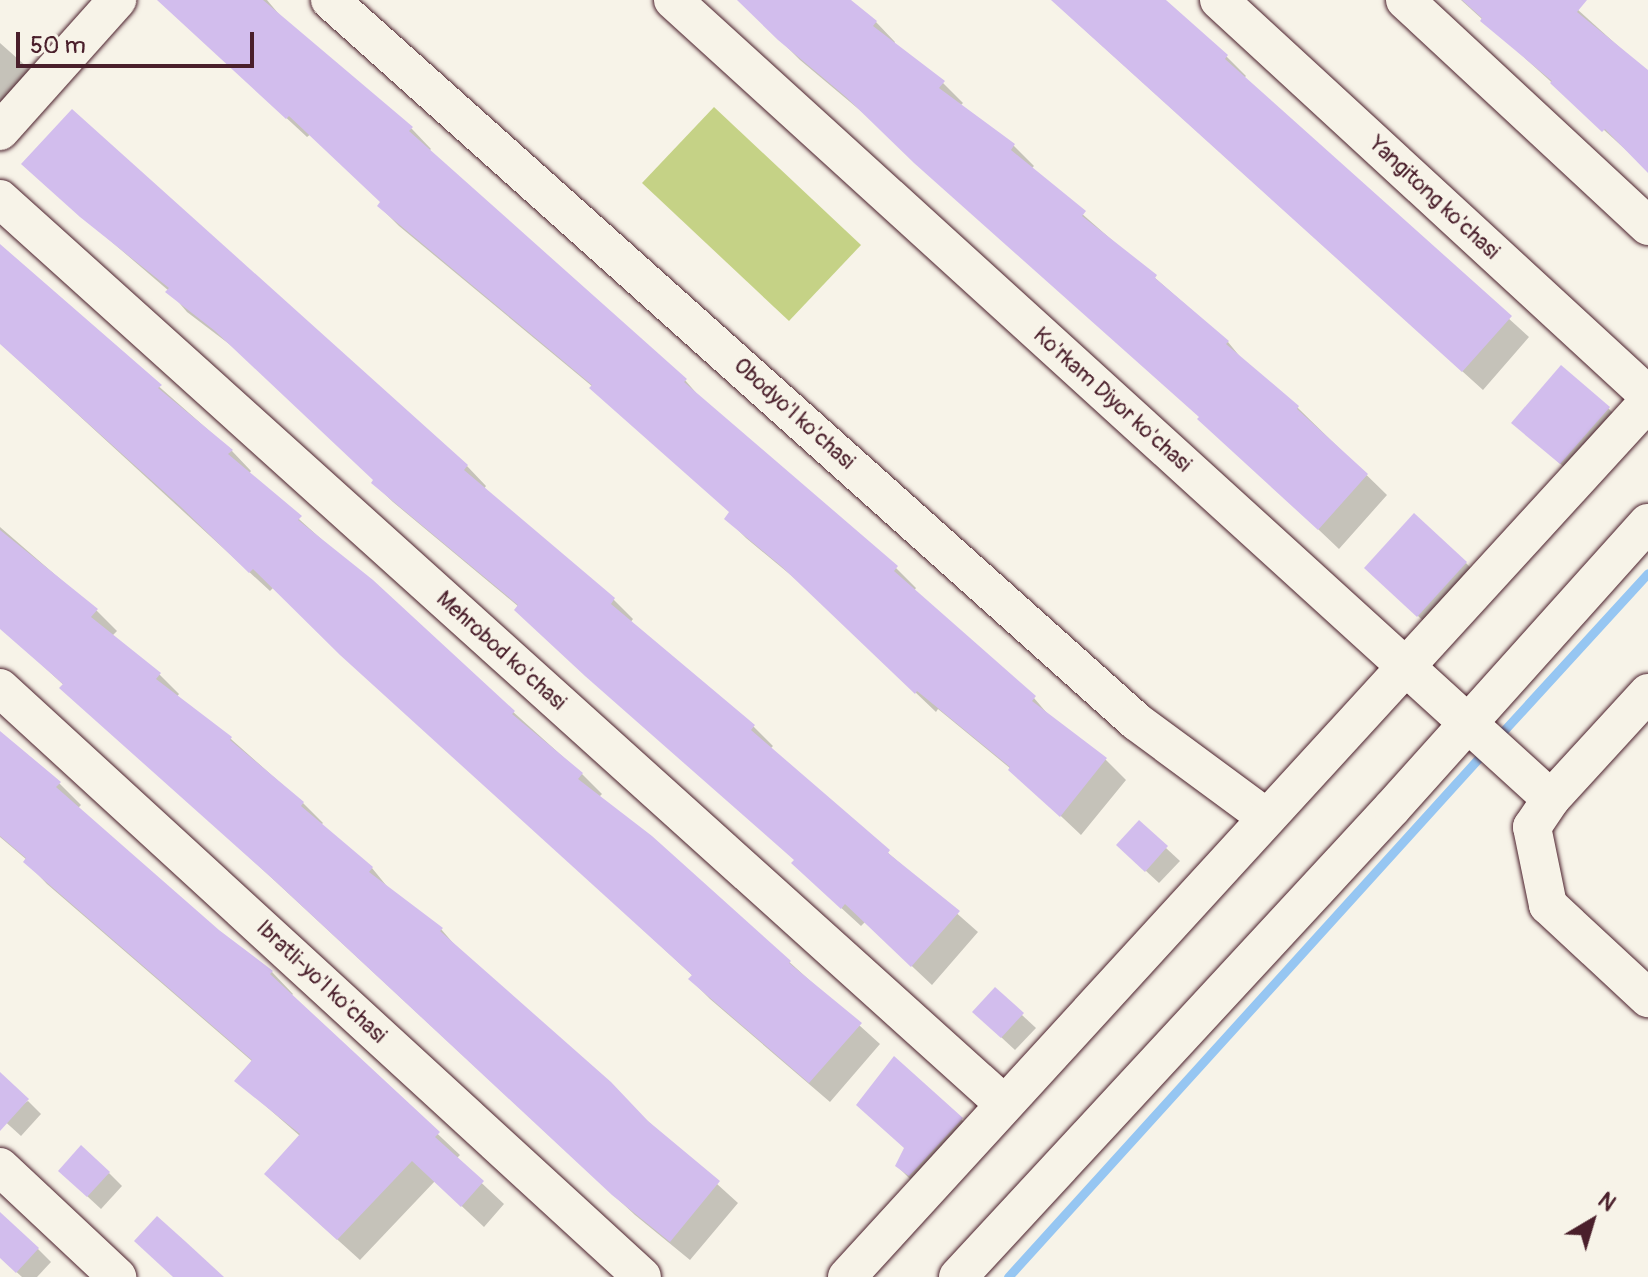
<!DOCTYPE html>
<html>
<head>
<meta charset="utf-8">
<style>
  body { margin:0 }
  #map { position:relative; width:1648px; height:1277px; overflow:hidden; background:#f7f3e8; font-family:Pangolin,sans-serif }
  div>[style] { position:absolute }
  [style*='--x'] { left:calc(var(--x)*1px); top:calc(var(--y)*1px); width:calc(var(--w)*1px); rotate:calc(var(--a)*1deg) }
  .green>* { inset:0; background:#c5d286 }
  .shadow>* { inset:0; background:#0003 }
  .stream>* { height:9px; margin:-4.5px; padding:0 4.5px; transform-origin:4.5px; border-radius:4.5px; background:#96c6f2 }
  .building>* { inset:0; background:#d2bded }
  .roads { filter:drop-shadow(0 0 2px #4a1f2b) drop-shadow(0 0 2px #4a1f2b) }
  .minor>* { height:38px; margin:-19px; padding:0 19px; transform-origin:19px; border-radius:19px; background:#f7f3e8 }
  span { translate:-50% -50%; white-space:nowrap; text-align:center; line-height:1.15; -webkit-text-stroke:7px #f7f3e8; paint-order:stroke }
  .street-label { font-size:22px; color:#4a1f2b }
  .north { position:absolute; left:1552px; top:1181px; width:80px; height:80px; -webkit-text-stroke:6px #f7f3e8; paint-order:stroke; rotate:38deg; font-size:22px; font-weight:700; line-height:32px; text-align:center; color:#4a1f2b }
  .north::after { content:''; display:block; margin:auto; width:28px; height:36px; background:#4a1f2b; clip-path:polygon(50% 0,100% 100%,50% 72%,0 100%) }
  .scale { position:absolute; left:16px; top:32px; width:238px; height:36px; box-sizing:border-box; border:4px solid #4a1f2b; border-top:0; padding-left:10px; font-size:24px; line-height:28px; white-space:nowrap; color:#4a1f2b; -webkit-text-stroke:6px #f7f3e8; paint-order:stroke }
</style>
</head>
<body>
<div id="map">
  <div class="green">
    <div style="clip-path:polygon(714px 107px,861px 245px,789px 321px,642px 183px)"></div>
  </div>
  <div class="shadow">
    <div style="clip-path:polygon(176px 0,267px 0,283px 19px,412px 129px,431px 149px,429px 151px,685px 380px,704px 402px,896px 568px,916px 588px,914px 591px,1034px 698px,1052px 719px,1106px 760px,1126px 780px,1081px 835px,1011px 769px,938px 709px,936px 712px,804px 586px,746px 538px,726px 518px,731px 513px,593px 387px,399px 226px,379px 206px,382px 202px,311px 134px,307px 137px,189px 28px)"></div>
    <div style="clip-path:polygon(740px 0,847px 0,876px 22px,895px 42px,894px 44px,943px 83px,963px 103px,960px 106px,1014px 146px,1034px 166px,1031px 169px,1228px 342px,1246px 364px,1298px 408px,1387px 495px,1339px 549px,1201px 418px,868px 117px,800px 60px)"></div>
    <div style="clip-path:polygon(1057px 0,1165px 0,1227px 57px,1246px 76px,1244px 78px,1529px 337px,1483px 390px,1075px 21px)"></div>
    <div style="clip-path:polygon(1461px 0,1567px 0,1648px 73px,1648px 170px)"></div>
    <div style="clip-path:polygon(0 43px,45px 83px,0 138px)"></div>
    <div style="clip-path:polygon(43px 183px,467px 466px,486px 486px,484px 489px,614px 600px,633px 619px,630px 623px,754px 727px,773px 746px,770px 749px,978px 932px,932px 985px,865px 922px,861px 926px,814px 883px,796px 861px,519px 607px,393px 502px,373px 483px,375px 480px,237px 350px,187px 312px,169px 291px)"></div>
    <div style="clip-path:polygon(0 246px,232px 451px,251px 471px,249px 474px,582px 774px,602px 794px,599px 797px,651px 837px,880px 1044px,830px 1102px,710px 999px,690px 979px,693px 976px,274px 587px,270px 591px,0 343px)"></div>
    <div style="clip-path:polygon(1608px 408px,1628px 428px,1581px 482px,1514px 423px)"></div>
    <div style="clip-path:polygon(0 527px,97px 611px,117px 631px,112px 636px,160px 675px,179px 694px,176px 698px,231px 739px,303px 803px,323px 823px,321px 825px,372px 868px,390px 890px,441px 929px,460px 951px,738px 1203px,690px 1260px,635px 1215px,0 626px)"></div>
    <div style="clip-path:polygon(1466px 563px,1485px 583px,1439px 635px,1387px 588px)"></div>
    <div style="clip-path:polygon(0 732px,59px 783px,81px 805px,78px 808px,218px 932px,272px 972px,293px 994px,291px 996px,460px 1155px,456px 1159px,504px 1204px,484px 1227px,435px 1181px,360px 1260px,288px 1195px,300px 1136px,237px 1081px,253px 1062px,47px 884px,26px 862px,27px 860px,0 837px)"></div>
    <div style="clip-path:polygon(1139px 823px,1180px 861px,1159px 883px,1132px 858px)"></div>
    <div style="clip-path:polygon(995px 990px,1036px 1028px,1015px 1050px,988px 1025px)"></div>
    <div style="clip-path:polygon(28px 1101px,41px 1114px,21px 1136px,0 1117px)"></div>
    <div style="clip-path:polygon(961px 1119px,981px 1139px,917px 1186px,897px 1166px)"></div>
    <div style="clip-path:polygon(109px 1173px,122px 1186px,101px 1209px,74px 1184px)"></div>
    <div style="clip-path:polygon(0 1235px,38px 1249px,51px 1262px,37px 1277px,22px 1277px,0 1257px)"></div>
  </div>
  <div class="stream">
    <div style="--x:1496;--y:739;--w:225;--a:-47.5"></div>
    <div style="--x:1008;--y:1277;--w:711;--a:-47.79"></div>
  </div>
  <div class="building">
    <div style="clip-path:polygon(157px 0,263px 0,413px 127px,409px 131px,687px 379px,684px 382px,898px 566px,894px 571px,1036px 696px,1032px 701px,1107px 758px,1060px 817px,1008px 770px,1010px 767px,917px 691px,915px 694px,781px 566px,724px 519px,729px 512px,589px 388px,592px 385px,377px 206px,380px 202px,289px 116px,286px 119px)"></div>
    <div style="clip-path:polygon(737px 0,851px 0,877px 21px,873px 26px,945px 81px,939px 88px,1015px 144px,1011px 150px,1086px 211px,1082px 216px,1157px 275px,1155px 278px,1229px 341px,1226px 344px,1299px 406px,1297px 409px,1368px 474px,1318px 530px,1197px 419px,1199px 417px,914px 163px,846px 97px,778px 40px)"></div>
    <div style="clip-path:polygon(1051px 0,1166px 0,1228px 55px,1225px 59px,1512px 316px,1462px 372px)"></div>
    <div style="clip-path:polygon(1462px 0,1587px 0,1577px 12px,1648px 70px,1648px 173px,1605px 129px,1602px 132px,1550px 83px,1552px 81px,1480px 21px,1482px 18px)"></div>
    <div style="clip-path:polygon(72px 109px,468px 465px,464px 470px,615px 598px,611px 604px,755px 725px,751px 730px,890px 850px,888px 853px,960px 911px,911px 967px,845px 904px,841px 909px,791px 863px,794px 860px,585px 676px,514px 610px,518px 605px,371px 483px,373px 480px,215px 331px,165px 292px,169px 288px,80px 217px,21px 164px)"></div>
    <div style="clip-path:polygon(0 244px,162px 385px,158px 388px,233px 450px,228px 454px,302px 516px,298px 520px,373px 580px,515px 711px,512px 714px,583px 773px,578px 779px,652px 836px,791px 961px,789px 963px,862px 1023px,809px 1083px,688px 979px,692px 975px,340px 655px,253px 569px,249px 573px,181px 507px,0 344px)"></div>
    <div style="clip-path:polygon(1561px 365px,1610px 407px,1560px 464px,1511px 423px)"></div>
    <div style="clip-path:polygon(1414px 513px,1467px 562px,1417px 617px,1364px 568px)"></div>
    <div style="clip-path:polygon(0 530px,98px 609px,91px 617px,161px 673px,156px 679px,232px 737px,230px 740px,304px 802px,301px 806px,373px 867px,369px 872px,443px 928px,440px 931px,611px 1082px,648px 1121px,720px 1181px,670px 1242px,612px 1195px,274px 880px,59px 688px,63px 684px,0 629px)"></div>
    <div style="clip-path:polygon(0 731px,61px 782px,56px 787px,130px 852px,219px 930px,273px 971px,270px 974px,440px 1132px,435px 1137px,484px 1181px,461px 1207px,412px 1161px,337px 1240px,264px 1174px,300px 1134px,234px 1081px,252px 1060px,23px 862px,26px 858px,0 836px)"></div>
    <div style="clip-path:polygon(1139px 820px,1168px 846px,1145px 872px,1116px 845px)"></div>
    <div style="clip-path:polygon(995px 987px,1024px 1013px,1001px 1038px,972px 1012px)"></div>
    <div style="clip-path:polygon(894px 1056px,963px 1118px,909px 1176px,895px 1166px,904px 1148px,856px 1105px)"></div>
    <div style="clip-path:polygon(0 1072px,29px 1099px,0 1131px)"></div>
    <div style="clip-path:polygon(81px 1145px,110px 1172px,87px 1197px,58px 1171px)"></div>
    <div style="clip-path:polygon(0 1212px,39px 1248px,16px 1273px,0 1258px)"></div>
    <div style="clip-path:polygon(157px 1216px,186px 1242px,224px 1277px,173px 1277px,134px 1241px)"></div>
  </div>
  <div class="roads">
    <div class="minor">
      <div style="--x:330;--y:0;--w:1083;--a:41.82"></div>
      <div style="--x:1137;--y:722;--w:160;--a:36.4"></div>
      <div style="--x:673;--y:0;--w:1187;--a:42.3"></div>
      <div style="--x:1219;--y:0;--w:583;--a:42.64"></div>
      <div style="--x:1405;--y:0;--w:332;--a:42.9"></div>
      <div style="--x:0;--y:131;--w:176;--a:-48.2"></div>
      <div style="--x:0;--y:199;--w:1350;--a:42.03"></div>
      <div style="--x:0;--y:688;--w:871;--a:42.53"></div>
      <div style="--x:1648;--y:693;--w:144;--a:132.5"></div>
      <div style="--x:1551;--y:799;--w:34;--a:124"></div>
      <div style="--x:1532;--y:827;--w:80;--a:78.4"></div>
      <div style="--x:1548;--y:905;--w:137;--a:42.9"></div>
      <div style="--x:0;--y:1167;--w:161;--a:43.2"></div>
      <div style="--x:847;--y:1277;--w:1186;--a:-47.53"></div>
      <div style="--x:958;--y:1277;--w:639;--a:-47.22"></div>
      <div style="--x:1392;--y:808;--w:383;--a:-48.1"></div>
    </div>
  </div>
  <div class="street-label">
    <span style="left:1434px;top:198px;rotate:43deg">Yangitong ko'chasi</span>
    <span style="left:1112px;top:400px;rotate:42deg">Ko'rkam Diyor ko'chasi</span>
    <span style="left:794px;top:414px;rotate:42deg">Obodyo'l ko'chasi</span>
    <span style="left:501px;top:651px;rotate:42deg">Mehrobod ko'chasi</span>
    <span style="left:321px;top:982px;rotate:43deg">Ibratli-yo'l ko'chasi</span>
  </div>
  <div class="north">N</div>
  <div class="scale">50 m</div>
</div>
</body>
</html>
